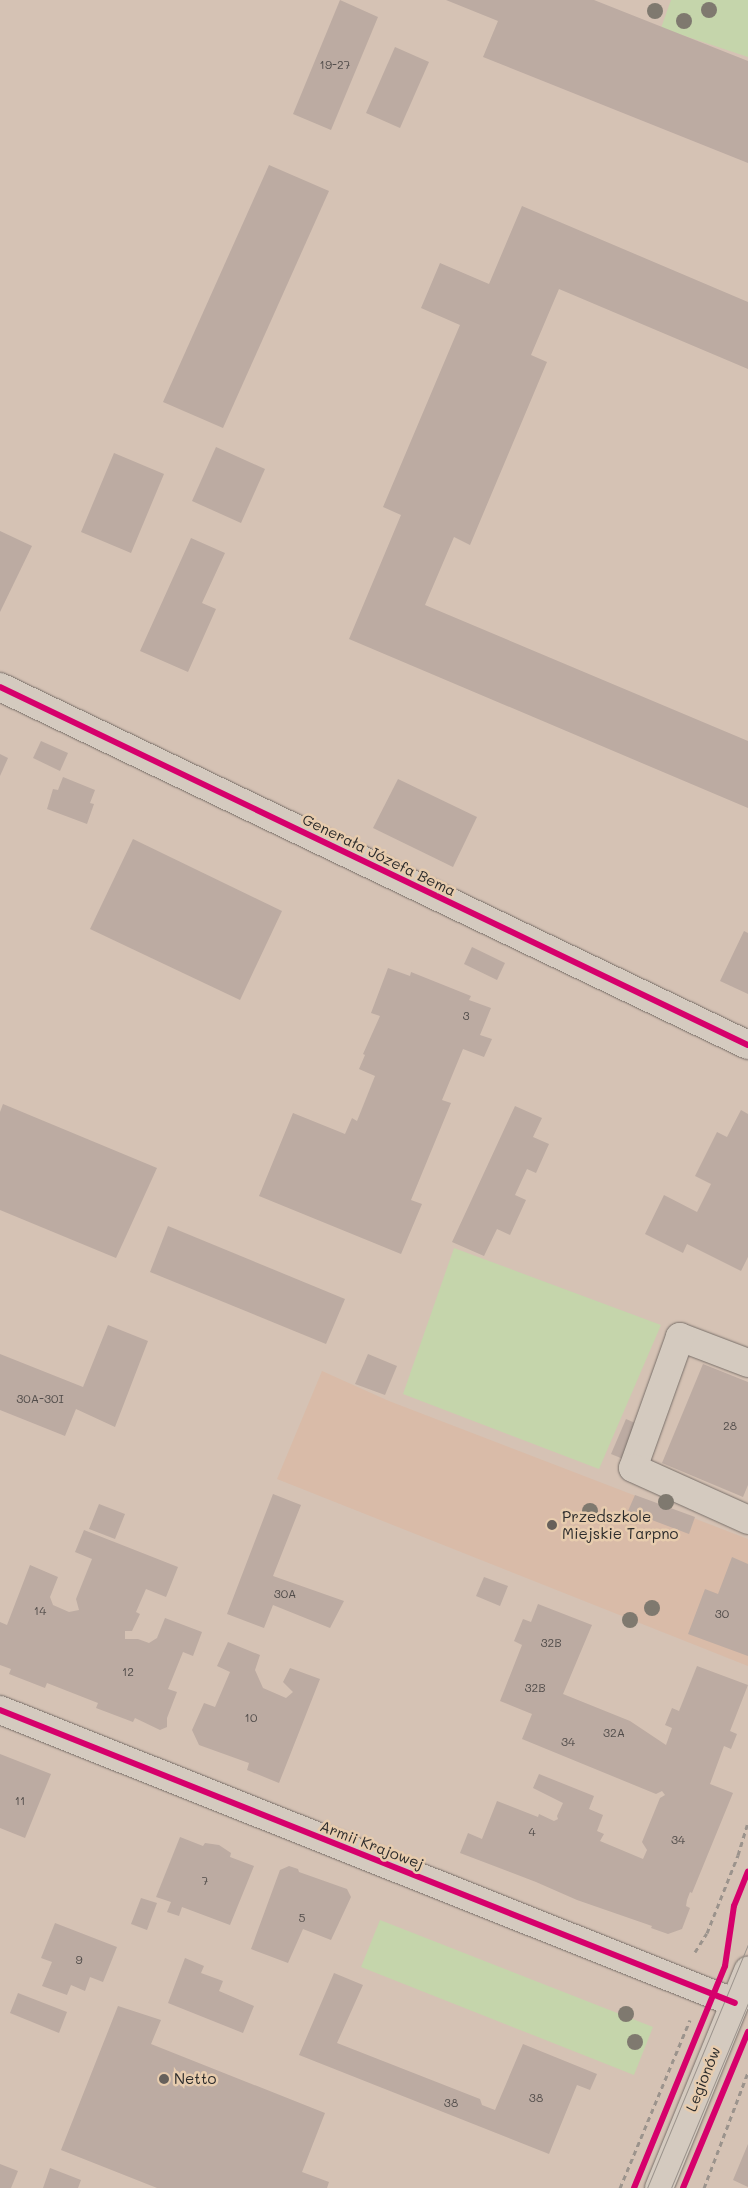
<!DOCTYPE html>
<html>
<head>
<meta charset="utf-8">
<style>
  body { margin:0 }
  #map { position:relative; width:748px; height:2188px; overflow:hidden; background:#d5c2b4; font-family:Mali,sans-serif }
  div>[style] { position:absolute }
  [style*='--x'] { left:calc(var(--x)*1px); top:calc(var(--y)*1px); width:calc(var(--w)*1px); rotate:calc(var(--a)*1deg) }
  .built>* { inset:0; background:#d9bba8 }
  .green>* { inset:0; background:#c5d5ab }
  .building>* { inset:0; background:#bcaba2 }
  .path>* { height:3px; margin-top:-1.5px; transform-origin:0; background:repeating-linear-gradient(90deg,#9b938c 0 5px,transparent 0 9px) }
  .roads { filter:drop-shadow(0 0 1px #786f69) drop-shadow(0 0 1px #786f69) }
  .minor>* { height:28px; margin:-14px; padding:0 14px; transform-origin:14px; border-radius:14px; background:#d4cabf }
  .tram>* { height:1px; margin:-0.5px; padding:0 0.5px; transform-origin:0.5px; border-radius:0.5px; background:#9b938c }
  .cycleway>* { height:6px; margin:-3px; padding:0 3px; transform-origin:3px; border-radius:3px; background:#d6006c }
  .trees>* { width:16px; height:16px; margin:-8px; border-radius:50%; background:#7f796f }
  .dots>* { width:14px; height:14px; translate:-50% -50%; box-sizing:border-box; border:2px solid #e7ccae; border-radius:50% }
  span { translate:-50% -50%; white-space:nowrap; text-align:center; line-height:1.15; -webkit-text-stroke:5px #e7ccae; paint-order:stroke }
  .number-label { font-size:12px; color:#524d4b }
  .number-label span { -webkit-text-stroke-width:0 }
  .street-label { font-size:15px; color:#2b2b2b }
  .poi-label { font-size:15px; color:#2b2b2b }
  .left { translate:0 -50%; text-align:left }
</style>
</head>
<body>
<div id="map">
  <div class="built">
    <div style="clip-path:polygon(322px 1371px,389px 1401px,748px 1539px,748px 1666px,277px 1479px)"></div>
  </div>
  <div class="green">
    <div style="clip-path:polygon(671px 0,748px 0,748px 57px,661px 28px)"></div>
    <div style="clip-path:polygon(454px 1248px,661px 1325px,599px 1469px,403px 1394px)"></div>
    <div style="clip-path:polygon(380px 1920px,653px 2027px,634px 2075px,361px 1967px)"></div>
  </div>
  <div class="building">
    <div style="clip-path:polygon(340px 0,378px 17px,331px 130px,293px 114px)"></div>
    <div style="clip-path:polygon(446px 0,594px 0,748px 61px,748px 163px,483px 57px,498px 21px)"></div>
    <div style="clip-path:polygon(395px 47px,429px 62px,400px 128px,366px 113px)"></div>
    <div style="clip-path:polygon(269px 165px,329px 191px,223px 428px,163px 402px)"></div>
    <div style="clip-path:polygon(522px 206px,748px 302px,748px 369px,559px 289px,531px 355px,547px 362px,470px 545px,454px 537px,425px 605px,748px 741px,748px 808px,349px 639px,401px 515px,383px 507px,460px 325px,421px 308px,440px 263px,489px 284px)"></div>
    <div style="clip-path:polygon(216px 447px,265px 469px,241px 523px,192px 501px)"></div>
    <div style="clip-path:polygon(114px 453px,164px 474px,131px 553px,81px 532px)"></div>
    <div style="clip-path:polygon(0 531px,32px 546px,0 612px)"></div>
    <div style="clip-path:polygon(191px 538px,225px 553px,202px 603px,216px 609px,188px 672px,140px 651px)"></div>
    <div style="clip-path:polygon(41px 741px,68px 753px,60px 771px,33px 758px)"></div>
    <div style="clip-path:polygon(0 754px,8px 758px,0 776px)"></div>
    <div style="clip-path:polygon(63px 777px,95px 790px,90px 803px,94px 804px,87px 824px,47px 809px,53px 789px,58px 790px)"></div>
    <div style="clip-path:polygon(398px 779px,477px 817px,453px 867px,373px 828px)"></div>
    <div style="clip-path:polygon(133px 839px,282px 911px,240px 1000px,90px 929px)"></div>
    <div style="clip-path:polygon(744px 931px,748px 933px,748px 994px,720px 981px)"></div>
    <div style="clip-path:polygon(472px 947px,505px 963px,497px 980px,464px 964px)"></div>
    <div style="clip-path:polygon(388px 968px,410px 976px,411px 972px,471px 996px,469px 1000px,491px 1008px,480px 1035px,492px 1039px,484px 1057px,463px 1049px,442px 1100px,451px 1103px,411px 1200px,422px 1204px,401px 1254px,259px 1196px,293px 1113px,345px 1134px,352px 1118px,357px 1121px,375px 1076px,359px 1069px,365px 1055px,363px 1054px,380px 1016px,371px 1013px)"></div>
    <div style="clip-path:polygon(3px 1104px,157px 1168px,116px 1258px,0 1210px,0 1112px)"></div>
    <div style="clip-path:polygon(515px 1106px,542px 1118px,533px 1137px,549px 1144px,536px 1173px,527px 1169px,515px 1195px,526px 1200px,510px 1235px,497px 1229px,484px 1256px,452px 1242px)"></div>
    <div style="clip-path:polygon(741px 1110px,748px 1114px,748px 1257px,741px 1271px,687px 1244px,683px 1253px,645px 1234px,664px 1195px,697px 1212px,711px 1184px,695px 1176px,717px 1132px,727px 1137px)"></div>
    <div style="clip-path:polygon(168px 1226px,345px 1299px,326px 1344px,150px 1272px)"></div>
    <div style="clip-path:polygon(108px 1325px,148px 1341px,115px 1427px,76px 1409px,65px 1436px,0 1410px,0 1354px,83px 1387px)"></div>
    <div style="clip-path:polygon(368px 1354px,397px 1366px,385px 1395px,355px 1384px)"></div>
    <div style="clip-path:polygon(703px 1364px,748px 1382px,748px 1485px,743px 1497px,662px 1463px)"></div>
    <div style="clip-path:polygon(626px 1419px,642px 1426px,628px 1461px,611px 1454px)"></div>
    <div style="clip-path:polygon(273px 1494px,301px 1505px,273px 1576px,344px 1601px,330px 1628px,273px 1605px,264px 1628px,227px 1614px)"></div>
    <div style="clip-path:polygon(635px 1495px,695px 1517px,689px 1534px,628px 1511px)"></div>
    <div style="clip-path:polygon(99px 1504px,125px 1514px,115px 1539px,89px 1529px)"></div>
    <div style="clip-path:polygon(84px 1530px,178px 1567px,166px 1597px,146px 1589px,136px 1612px,140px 1614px,132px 1631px,125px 1631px,125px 1639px,138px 1639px,149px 1643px,157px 1638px,165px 1618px,202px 1632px,193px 1656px,183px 1652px,168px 1689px,177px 1692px,167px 1718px,167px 1727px,160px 1730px,135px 1718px,133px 1722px,96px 1708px,98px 1703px,47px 1683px,45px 1688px,9px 1674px,11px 1669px,0 1665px,0 1622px,7px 1625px,30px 1565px,58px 1577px,50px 1597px,53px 1605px,69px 1612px,79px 1610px,76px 1599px,92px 1559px,75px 1552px)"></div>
    <div style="clip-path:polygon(732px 1557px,748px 1564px,748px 1656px,688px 1634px,705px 1589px,718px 1594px)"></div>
    <div style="clip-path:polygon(484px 1577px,508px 1586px,500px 1606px,476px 1596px)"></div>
    <div style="clip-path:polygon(538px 1604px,592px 1625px,563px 1694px,630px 1721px,666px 1745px,672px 1728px,665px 1725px,672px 1708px,679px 1711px,697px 1666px,748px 1685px,730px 1731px,737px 1734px,731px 1749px,724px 1746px,710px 1784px,733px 1793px,692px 1893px,690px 1892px,687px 1900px,686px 1906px,690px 1908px,682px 1929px,668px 1934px,651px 1928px,652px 1926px,577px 1900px,536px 1882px,460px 1853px,468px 1833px,482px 1839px,497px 1801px,538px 1817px,539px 1814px,554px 1821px,558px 1819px,557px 1816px,563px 1803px,533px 1788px,539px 1774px,594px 1796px,589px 1809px,603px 1815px,597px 1831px,604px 1834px,600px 1841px,643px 1859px,647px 1850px,642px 1842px,660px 1798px,665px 1795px,662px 1791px,656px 1794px,522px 1739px,532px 1714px,500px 1701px,522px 1645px,514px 1641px,523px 1619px,531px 1622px)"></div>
    <div style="clip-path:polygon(228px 1642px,260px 1655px,255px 1670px,263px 1688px,286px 1698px,293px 1692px,283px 1682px,290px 1668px,320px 1679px,279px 1783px,247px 1770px,249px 1763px,199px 1745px,192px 1730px,204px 1703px,215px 1707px,230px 1672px,217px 1666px)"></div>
    <div style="clip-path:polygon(0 1754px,51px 1774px,25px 1838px,0 1828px)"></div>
    <div style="clip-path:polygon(180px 1837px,203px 1846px,205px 1843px,219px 1845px,231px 1853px,230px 1857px,254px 1866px,230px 1925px,182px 1907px,179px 1916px,167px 1912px,171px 1902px,156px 1897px)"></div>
    <div style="clip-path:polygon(289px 1866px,298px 1869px,299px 1872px,347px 1889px,351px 1897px,331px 1940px,303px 1929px,288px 1963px,251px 1949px,280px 1870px)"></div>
    <div style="clip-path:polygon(141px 1898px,157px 1903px,147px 1930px,131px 1924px)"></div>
    <div style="clip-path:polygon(55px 1923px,117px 1947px,103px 1982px,90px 1977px,85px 1991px,71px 1985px,67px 1995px,42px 1986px,52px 1962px,41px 1958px)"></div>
    <div style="clip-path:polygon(185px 1958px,204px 1966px,201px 1973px,223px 1981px,219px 1991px,254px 2006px,243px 2033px,168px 2003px)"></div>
    <div style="clip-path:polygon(334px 1973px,363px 1985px,337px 2043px,480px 2099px,482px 2105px,495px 2110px,523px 2044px,597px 2074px,590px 2090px,577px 2085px,549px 2154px,299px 2055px)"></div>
    <div style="clip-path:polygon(18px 1993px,67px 2012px,59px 2033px,10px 2013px)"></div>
    <div style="clip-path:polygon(118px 2006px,161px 2020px,151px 2044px,325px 2113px,302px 2172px,329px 2182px,327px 2188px,157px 2188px,61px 2150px)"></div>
    <div style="clip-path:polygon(748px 2144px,748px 2187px,733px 2180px)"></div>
    <div style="clip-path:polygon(0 2164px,18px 2171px,11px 2188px,0 2188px)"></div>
    <div style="clip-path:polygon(50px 2168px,81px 2180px,78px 2188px,43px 2188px)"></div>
  </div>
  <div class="path">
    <div style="--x:695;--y:1952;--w:22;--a:-58"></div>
    <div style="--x:707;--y:1933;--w:84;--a:-68.3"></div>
    <div style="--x:738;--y:1855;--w:34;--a:-73"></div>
    <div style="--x:620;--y:2188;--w:182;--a:-67.4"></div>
    <div style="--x:704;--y:2188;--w:124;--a:-69.2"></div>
  </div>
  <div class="roads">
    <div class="minor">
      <div style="--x:0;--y:687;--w:829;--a:25.58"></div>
      <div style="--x:748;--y:1363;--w:73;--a:-159.1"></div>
      <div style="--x:680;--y:1337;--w:139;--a:109.7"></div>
      <div style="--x:633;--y:1468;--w:126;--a:24.3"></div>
      <div style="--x:0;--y:1710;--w:791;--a:21.73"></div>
      <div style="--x:659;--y:2188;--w:235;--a:-67.7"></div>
    </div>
  </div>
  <div class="tram">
    <div style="--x:647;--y:2188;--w:264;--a:-67.5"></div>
    <div style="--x:671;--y:2188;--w:200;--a:-67.4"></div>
  </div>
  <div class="cycleway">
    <div style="--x:0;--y:687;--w:829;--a:25.58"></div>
    <div style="--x:0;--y:1710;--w:791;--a:21.73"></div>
    <div style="--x:634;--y:2188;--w:240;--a:-67.7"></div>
    <div style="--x:725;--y:1966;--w:61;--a:-81.5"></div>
    <div style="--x:734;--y:1906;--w:37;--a:-68"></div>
    <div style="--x:683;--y:2188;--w:169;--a:-67.4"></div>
  </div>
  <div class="trees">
    <div style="left:709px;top:10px"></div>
    <div style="left:655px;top:11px"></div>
    <div style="left:684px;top:21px"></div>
    <div style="left:666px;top:1502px"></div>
    <div style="left:590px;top:1511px"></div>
    <div style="left:652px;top:1608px"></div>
    <div style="left:630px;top:1620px"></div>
    <div style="left:626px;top:2014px"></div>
    <div style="left:635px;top:2042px"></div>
  </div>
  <div class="dots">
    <div style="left:552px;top:1525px;background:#66605b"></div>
    <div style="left:164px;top:2079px;background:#66605b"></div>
  </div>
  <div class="number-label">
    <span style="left:335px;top:65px">19-27</span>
    <span style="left:466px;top:1016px">3</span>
    <span style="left:40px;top:1399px">30A-30I</span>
    <span style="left:730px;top:1426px">28</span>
    <span style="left:285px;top:1594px">30A</span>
    <span style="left:40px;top:1611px">14</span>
    <span style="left:722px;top:1614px">30</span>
    <span style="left:551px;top:1643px">32B</span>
    <span style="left:128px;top:1672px">12</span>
    <span style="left:535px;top:1688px">32B</span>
    <span style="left:251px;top:1718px">10</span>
    <span style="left:614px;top:1733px">32A</span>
    <span style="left:568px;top:1742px">34</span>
    <span style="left:20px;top:1801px">11</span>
    <span style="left:532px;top:1832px">4</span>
    <span style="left:678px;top:1840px">34</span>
    <span style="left:205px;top:1881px">7</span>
    <span style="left:302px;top:1918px">5</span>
    <span style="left:79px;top:1960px">9</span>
    <span style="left:536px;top:2098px">38</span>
    <span style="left:451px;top:2103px">38</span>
  </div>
  <div class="street-label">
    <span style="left:379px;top:855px;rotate:26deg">Generała Józefa Bema</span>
    <span style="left:372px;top:1845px;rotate:21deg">Armii Krajowej</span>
    <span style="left:703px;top:2079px;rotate:-68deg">Legionów</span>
  </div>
  <div class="poi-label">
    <span class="left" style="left:562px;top:1525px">Przedszkole<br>Miejskie Tarpno</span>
    <span class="left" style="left:174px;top:2079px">Netto</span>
  </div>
</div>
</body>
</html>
